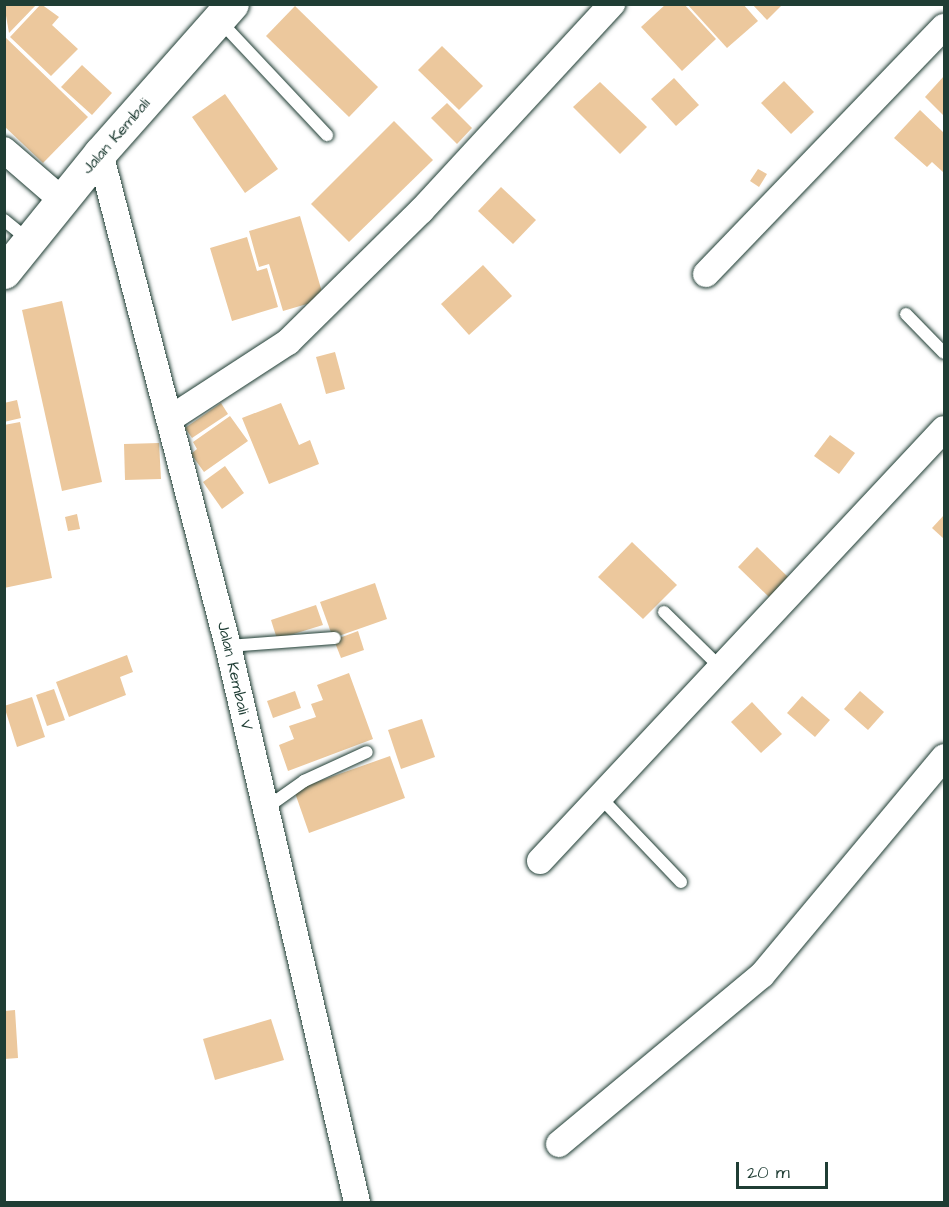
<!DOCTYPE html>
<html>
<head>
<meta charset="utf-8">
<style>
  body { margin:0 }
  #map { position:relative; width:949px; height:1207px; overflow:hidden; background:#fff; font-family:"Architects Daughter",sans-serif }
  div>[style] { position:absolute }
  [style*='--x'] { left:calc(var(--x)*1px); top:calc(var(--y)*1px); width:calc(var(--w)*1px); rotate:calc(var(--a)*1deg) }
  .building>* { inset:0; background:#ecc89d }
  .roads { filter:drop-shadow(0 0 2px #1f3d34) drop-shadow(0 0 2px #1f3d34) }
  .lane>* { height:12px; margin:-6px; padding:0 6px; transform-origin:6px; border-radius:6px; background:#fff }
  .street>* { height:26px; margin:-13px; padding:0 13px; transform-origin:13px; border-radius:13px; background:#fff }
  .secondary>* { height:33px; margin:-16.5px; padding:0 16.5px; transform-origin:16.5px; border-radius:16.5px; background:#fff }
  span { translate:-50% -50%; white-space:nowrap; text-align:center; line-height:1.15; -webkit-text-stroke:4.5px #fff; paint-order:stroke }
  .street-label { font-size:16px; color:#1f3d34 }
  .frame { position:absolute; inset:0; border:6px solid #1f3d34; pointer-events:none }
  .scale { position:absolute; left:736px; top:1162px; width:92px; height:27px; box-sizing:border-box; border:3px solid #1f3d34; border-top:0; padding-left:8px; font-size:18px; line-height:21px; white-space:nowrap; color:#1f3d34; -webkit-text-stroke:4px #fff; paint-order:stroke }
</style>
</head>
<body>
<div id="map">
  <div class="building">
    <div style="clip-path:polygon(4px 4px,37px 4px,9px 33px)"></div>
    <div style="clip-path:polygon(41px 4px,59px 17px,52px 25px,78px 49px,51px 76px,10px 37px)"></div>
    <div style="clip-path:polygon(666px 4px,684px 4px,716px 39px,682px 71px,641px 27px)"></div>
    <div style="clip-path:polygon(687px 4px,743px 4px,758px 21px,727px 48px)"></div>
    <div style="clip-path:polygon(752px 4px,783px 4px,767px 20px)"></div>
    <div style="clip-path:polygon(295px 6px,378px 87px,349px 117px,266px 36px)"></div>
    <div style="clip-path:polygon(4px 36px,88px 117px,43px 163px,4px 126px)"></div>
    <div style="clip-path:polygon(442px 46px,483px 86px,459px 110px,418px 70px)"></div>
    <div style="clip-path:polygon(82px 65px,112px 93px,92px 115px,61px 87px)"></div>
    <div style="clip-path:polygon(944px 76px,944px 116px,925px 97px)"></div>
    <div style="clip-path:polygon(674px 78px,699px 105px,676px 126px,651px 99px)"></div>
    <div style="clip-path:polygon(784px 81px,814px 112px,791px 134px,761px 103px)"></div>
    <div style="clip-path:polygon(600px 82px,647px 127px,620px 154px,573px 107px)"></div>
    <div style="clip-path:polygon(225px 94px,278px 169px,245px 193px,192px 117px)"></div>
    <div style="clip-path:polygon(447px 103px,472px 128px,457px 144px,431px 118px)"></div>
    <div style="clip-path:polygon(920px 110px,944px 133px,943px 172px,932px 162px,927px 167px,894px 138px)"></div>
    <div style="clip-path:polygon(394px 121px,433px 160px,349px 242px,311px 204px)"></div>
    <div style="clip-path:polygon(758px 169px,767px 174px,759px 187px,750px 181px)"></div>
    <div style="clip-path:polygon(501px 187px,536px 220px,513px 244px,478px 211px)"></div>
    <div style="clip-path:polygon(300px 216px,324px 299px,283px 311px,269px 264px,259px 267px,249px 231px)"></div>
    <div style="clip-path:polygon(247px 237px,257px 271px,267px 268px,278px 307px,232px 321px,210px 248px)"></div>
    <div style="clip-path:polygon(483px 265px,512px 296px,469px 335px,441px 304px)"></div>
    <div style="clip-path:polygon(62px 301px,102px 482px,62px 491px,22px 310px)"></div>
    <div style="clip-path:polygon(335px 352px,345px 389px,326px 394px,316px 357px)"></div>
    <div style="clip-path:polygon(17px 400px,21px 418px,4px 422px,4px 403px)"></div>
    <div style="clip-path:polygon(221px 403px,228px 414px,192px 438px,185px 428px)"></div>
    <div style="clip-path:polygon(281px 403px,299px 445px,310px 440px,319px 464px,269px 484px,242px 418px)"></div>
    <div style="clip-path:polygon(230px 416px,248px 441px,204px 472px,191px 454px,197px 449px,193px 442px)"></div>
    <div style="clip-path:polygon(20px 422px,52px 578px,4px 588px,4px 425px)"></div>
    <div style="clip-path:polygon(830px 435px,855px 453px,839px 474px,814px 456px)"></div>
    <div style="clip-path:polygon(159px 443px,161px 479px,125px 480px,124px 444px)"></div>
    <div style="clip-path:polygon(225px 466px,244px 493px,222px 509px,203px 482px)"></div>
    <div style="clip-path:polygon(77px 514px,80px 529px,68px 531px,65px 517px)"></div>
    <div style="clip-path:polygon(944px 515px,944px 539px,932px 528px)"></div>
    <div style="clip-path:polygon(632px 542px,677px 585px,643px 619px,598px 577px)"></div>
    <div style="clip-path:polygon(757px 547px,788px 577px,769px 597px,738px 567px)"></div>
    <div style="clip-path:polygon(375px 583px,387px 619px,333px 638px,320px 602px)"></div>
    <div style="clip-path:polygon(316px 605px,323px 625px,277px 639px,271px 620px)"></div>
    <div style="clip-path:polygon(358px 631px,364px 650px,341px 658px,334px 640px)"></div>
    <div style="clip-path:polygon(127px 655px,133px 672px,120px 677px,126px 695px,69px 717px,56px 682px)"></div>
    <div style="clip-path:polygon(349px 673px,373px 739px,288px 771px,279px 745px,294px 739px,289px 726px,316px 717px,311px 704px,323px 700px,317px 685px)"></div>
    <div style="clip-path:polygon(54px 689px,65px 720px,47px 726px,36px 695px)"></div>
    <div style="clip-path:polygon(295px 691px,301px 708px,273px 718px,267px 701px)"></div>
    <div style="clip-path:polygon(860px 691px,884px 712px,868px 730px,844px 709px)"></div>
    <div style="clip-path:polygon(802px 696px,830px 720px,815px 737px,787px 713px)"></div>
    <div style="clip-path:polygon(32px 697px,45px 737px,17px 747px,4px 706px)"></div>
    <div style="clip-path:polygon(752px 702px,782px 734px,761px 753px,731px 722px)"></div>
    <div style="clip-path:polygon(422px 719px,435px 757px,401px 769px,388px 730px)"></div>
    <div style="clip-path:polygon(390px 756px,405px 798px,309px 833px,294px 790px)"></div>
    <div style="clip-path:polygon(15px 1010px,18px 1058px,4px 1059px,4px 1011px)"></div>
    <div style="clip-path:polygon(271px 1019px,284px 1060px,215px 1080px,203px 1039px)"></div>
  </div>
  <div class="roads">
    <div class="lane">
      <div style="--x:219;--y:20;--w:158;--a:46.8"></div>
      <div style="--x:4;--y:220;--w:32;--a:39"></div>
      <div style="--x:906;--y:314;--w:54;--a:45.7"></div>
      <div style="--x:664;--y:612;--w:78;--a:44.5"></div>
      <div style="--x:228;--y:646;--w:107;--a:-4.3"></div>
      <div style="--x:601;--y:798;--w:116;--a:46.4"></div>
      <div style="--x:266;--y:808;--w:47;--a:-35.4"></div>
      <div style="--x:304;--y:781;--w:69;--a:-24.7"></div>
    </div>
    <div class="street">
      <div style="--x:4;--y:150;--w:77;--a:40.8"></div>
      <div style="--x:100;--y:153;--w:509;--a:75.45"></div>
      <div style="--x:228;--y:646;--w:571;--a:76.94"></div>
      <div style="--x:706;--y:274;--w:343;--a:-46.1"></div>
      <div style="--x:171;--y:418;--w:140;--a:-33"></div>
      <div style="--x:288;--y:342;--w:187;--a:-44.6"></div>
      <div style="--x:421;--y:211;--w:282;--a:-47.3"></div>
      <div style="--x:540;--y:861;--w:591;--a:-46.92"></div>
      <div style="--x:559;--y:1144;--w:264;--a:-39.8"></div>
      <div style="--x:762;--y:975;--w:284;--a:-50.1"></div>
    </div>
    <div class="secondary">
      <div style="--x:4;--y:272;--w:153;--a:-51.1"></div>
      <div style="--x:100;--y:153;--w:199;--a:-48.5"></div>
    </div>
  </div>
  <div class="street-label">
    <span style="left:116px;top:136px;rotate:-49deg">Jalan Kembali</span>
    <span style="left:235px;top:676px;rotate:77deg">Jalan Kembali V</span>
  </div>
  <div class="frame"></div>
  <div class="scale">20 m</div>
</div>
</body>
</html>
